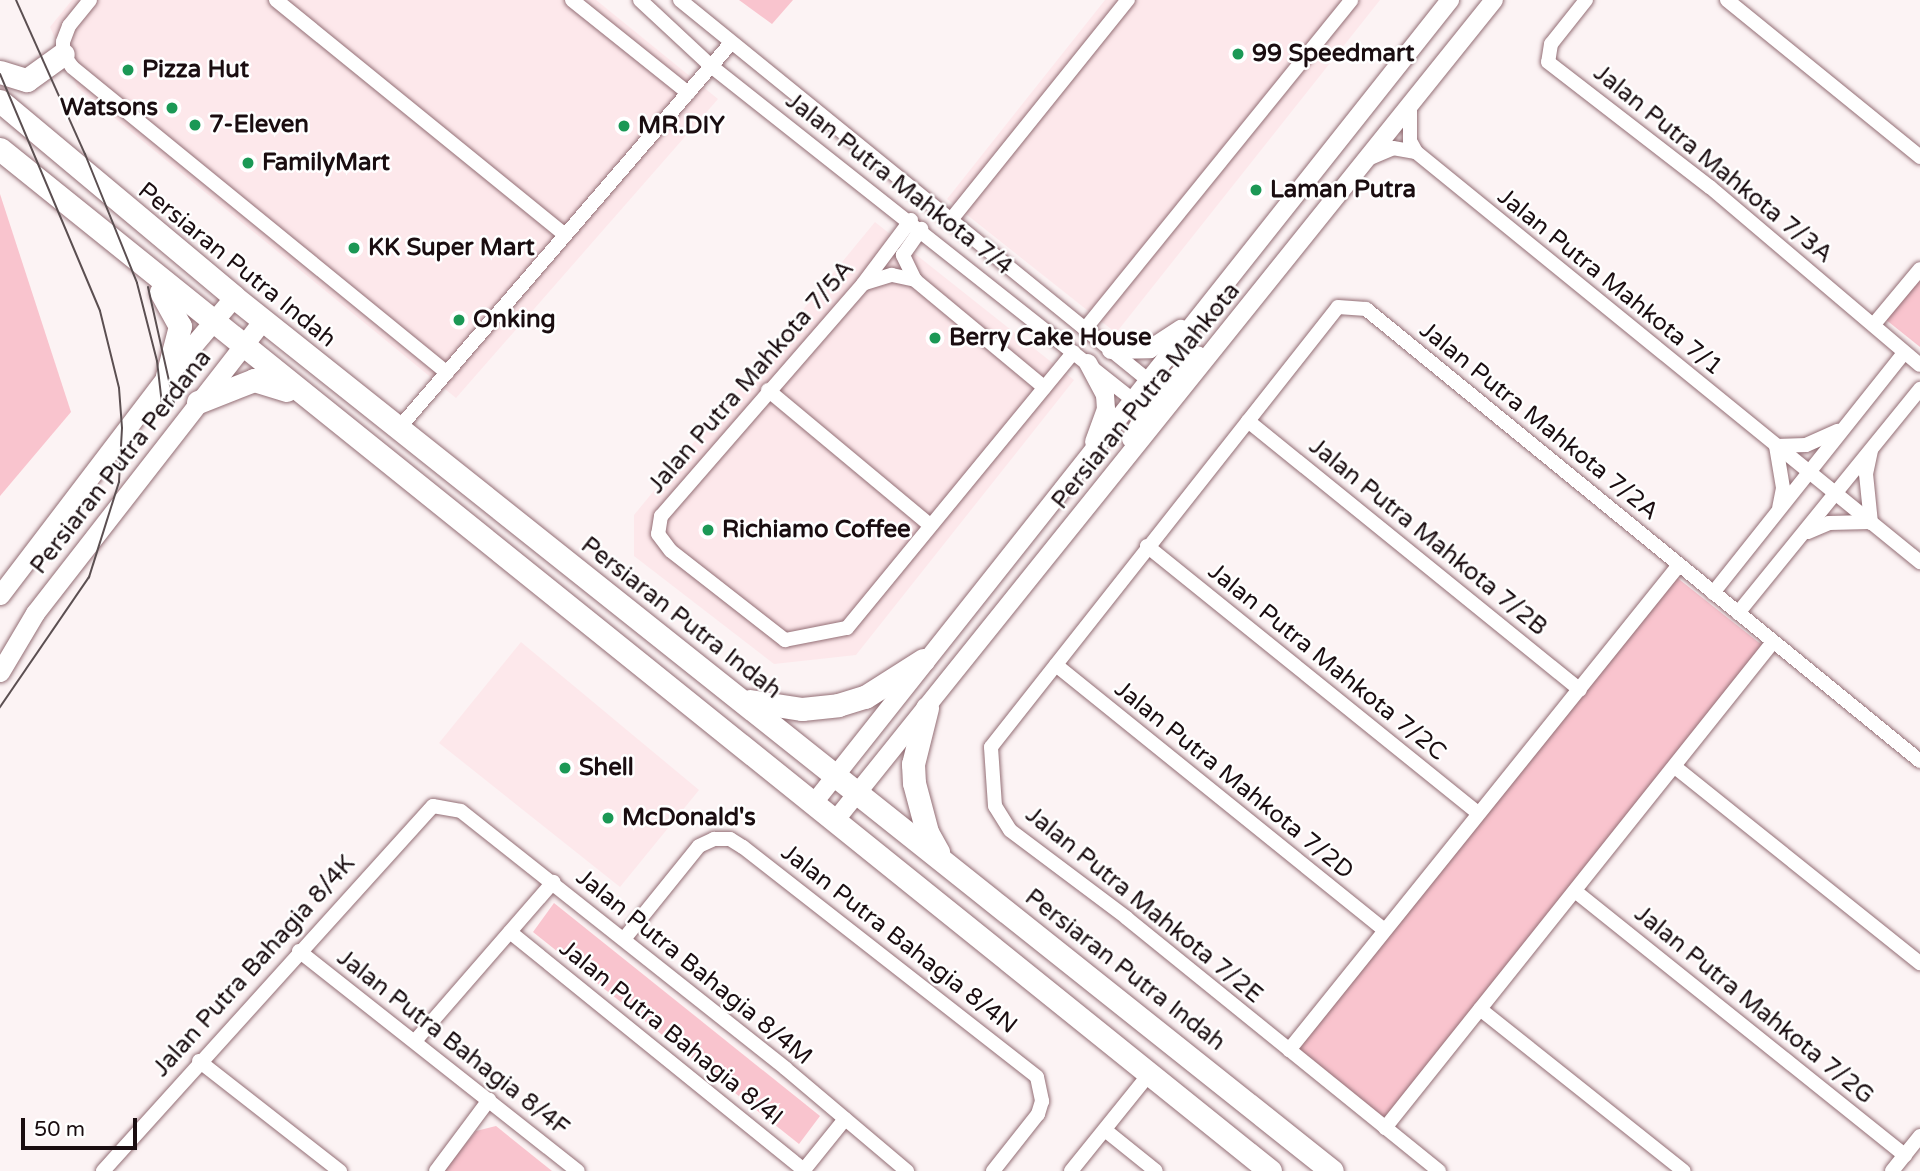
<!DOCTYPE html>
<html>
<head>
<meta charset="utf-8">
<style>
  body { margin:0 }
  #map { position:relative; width:1920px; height:1171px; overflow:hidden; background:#fcf3f4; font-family:"Varela Round",sans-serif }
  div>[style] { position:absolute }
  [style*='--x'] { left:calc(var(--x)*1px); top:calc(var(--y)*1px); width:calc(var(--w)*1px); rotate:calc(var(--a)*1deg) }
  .built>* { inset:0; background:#fde8eb }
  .green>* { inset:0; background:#f9c4ce }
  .roads { filter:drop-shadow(0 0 2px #936e75) drop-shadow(0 0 2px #936e75) }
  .minor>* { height:14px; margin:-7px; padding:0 7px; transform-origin:7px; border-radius:7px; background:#fff }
  .tertiary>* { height:18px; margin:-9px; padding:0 9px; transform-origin:9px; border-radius:9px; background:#fff }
  .secondary>* { height:19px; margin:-9.5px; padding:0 9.5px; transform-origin:9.5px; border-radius:9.5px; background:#fff }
  .primary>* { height:23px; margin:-11.5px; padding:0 11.5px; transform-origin:11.5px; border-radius:11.5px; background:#fff }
  .tram>* { height:2px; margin:-1px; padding:0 1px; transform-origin:1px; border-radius:1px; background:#5b4f51 }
  .dots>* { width:19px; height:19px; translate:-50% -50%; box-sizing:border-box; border:4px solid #fff; border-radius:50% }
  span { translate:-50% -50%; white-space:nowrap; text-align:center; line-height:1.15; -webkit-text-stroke:5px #fff; paint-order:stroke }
  .poi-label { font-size:24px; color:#1a0d10; font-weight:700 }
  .left { translate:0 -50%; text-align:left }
  .right { translate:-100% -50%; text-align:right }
  .street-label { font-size:24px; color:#1a0d10 }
  .scale { position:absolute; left:21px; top:1118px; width:116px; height:32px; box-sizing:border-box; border:4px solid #1a0d10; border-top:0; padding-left:9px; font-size:21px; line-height:24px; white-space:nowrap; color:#1a0d10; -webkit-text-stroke:5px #fff; paint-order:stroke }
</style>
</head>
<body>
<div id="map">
  <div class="built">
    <div style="clip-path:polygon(72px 0,596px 0,718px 99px,456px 398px,77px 87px,50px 27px)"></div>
    <div style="clip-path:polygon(1105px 0,1380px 0,1116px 333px,947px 199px)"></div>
    <div style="clip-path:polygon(875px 222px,1074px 380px,856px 655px,774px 664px,634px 556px,634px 515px)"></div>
    <div style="clip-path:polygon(521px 642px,699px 790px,620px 887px,439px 743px)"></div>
  </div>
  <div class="green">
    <div style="clip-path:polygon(739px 0,793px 0,772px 24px)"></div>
    <div style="clip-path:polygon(0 194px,71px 412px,0 496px)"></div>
    <div style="clip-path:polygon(1920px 278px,1920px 347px,1885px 319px)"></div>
    <div style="clip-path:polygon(1675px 576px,1762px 645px,1387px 1121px,1297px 1048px)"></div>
    <div style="clip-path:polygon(554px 903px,820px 1116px,799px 1144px,533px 932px)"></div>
    <div style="clip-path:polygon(496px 1126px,552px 1171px,444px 1171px,476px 1131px)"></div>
  </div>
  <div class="roads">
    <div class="minor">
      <div style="--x:90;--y:0;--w:33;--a:129"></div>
      <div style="--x:69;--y:26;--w:17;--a:111"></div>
      <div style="--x:63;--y:42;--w:12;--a:90"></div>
      <div style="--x:63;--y:54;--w:16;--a:55"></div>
      <div style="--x:72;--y:67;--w:484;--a:39.2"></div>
      <div style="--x:276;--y:0;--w:372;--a:39.1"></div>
      <div style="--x:572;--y:0;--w:149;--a:38.7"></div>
      <div style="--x:640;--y:0;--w:97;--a:42.9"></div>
      <div style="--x:711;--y:66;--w:538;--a:38.36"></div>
      <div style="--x:680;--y:0;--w:603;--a:39.08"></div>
      <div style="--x:1586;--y:0;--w:56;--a:128.5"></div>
      <div style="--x:1551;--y:44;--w:18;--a:99"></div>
      <div style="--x:1548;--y:62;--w:205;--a:37.7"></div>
      <div style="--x:1710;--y:187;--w:275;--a:40.3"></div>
      <div style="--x:1727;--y:0;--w:249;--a:39.1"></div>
      <div style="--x:1410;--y:105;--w:36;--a:90"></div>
      <div style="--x:1410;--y:141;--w:13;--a:61"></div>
      <div style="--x:1370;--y:158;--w:25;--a:-23"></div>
      <div style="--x:1393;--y:148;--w:23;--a:10"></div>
      <div style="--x:1416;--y:152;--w:650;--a:39.13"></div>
      <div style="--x:911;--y:220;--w:80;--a:126.9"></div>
      <div style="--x:863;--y:284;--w:308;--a:131"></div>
      <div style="--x:661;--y:516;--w:18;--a:99"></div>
      <div style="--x:658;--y:534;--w:21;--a:53"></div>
      <div style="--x:671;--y:551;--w:145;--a:38"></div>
      <div style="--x:785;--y:640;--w:63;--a:-11"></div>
      <div style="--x:847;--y:628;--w:357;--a:-50.6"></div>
      <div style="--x:950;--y:221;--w:284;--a:-51.2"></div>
      <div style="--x:915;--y:280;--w:28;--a:-116"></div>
      <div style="--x:903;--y:255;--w:32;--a:-55"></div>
      <div style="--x:865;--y:283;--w:28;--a:-17"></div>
      <div style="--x:892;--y:275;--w:24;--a:12"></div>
      <div style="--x:915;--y:280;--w:168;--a:39.7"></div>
      <div style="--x:1875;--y:323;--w:70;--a:-50.2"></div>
      <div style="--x:1085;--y:329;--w:423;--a:-51"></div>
      <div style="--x:768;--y:390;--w:209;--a:39.8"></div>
      <div style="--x:1248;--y:421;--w:427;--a:39"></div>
      <div style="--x:399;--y:428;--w:508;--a:-49.23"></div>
      <div style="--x:1776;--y:446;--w:30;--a:-2"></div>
      <div style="--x:1806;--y:445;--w:35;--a:-24"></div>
      <div style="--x:1776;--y:446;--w:43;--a:80.5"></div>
      <div style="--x:1783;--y:488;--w:20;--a:101"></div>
      <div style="--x:1871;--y:523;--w:49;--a:-95.8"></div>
      <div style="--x:1866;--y:474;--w:24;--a:-78"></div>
      <div style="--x:1808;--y:532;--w:23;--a:-23"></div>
      <div style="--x:1829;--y:523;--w:41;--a:-1.4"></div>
      <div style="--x:1147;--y:546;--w:425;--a:38.9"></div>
      <div style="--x:1713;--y:593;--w:307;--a:-51.5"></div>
      <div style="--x:1738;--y:613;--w:289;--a:-50.9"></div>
      <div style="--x:1056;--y:665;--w:422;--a:38.9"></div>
      <div style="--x:1675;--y:767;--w:314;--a:38.7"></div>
      <div style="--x:1575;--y:891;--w:423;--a:38.7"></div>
      <div style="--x:510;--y:932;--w:378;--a:39"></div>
      <div style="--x:624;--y:939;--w:119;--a:-51.1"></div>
      <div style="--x:699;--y:846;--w:17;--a:-25"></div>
      <div style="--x:714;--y:839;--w:16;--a:0"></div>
      <div style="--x:730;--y:839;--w:15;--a:32"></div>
      <div style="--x:743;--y:847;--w:373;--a:38"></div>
      <div style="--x:1037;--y:1077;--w:25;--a:78"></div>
      <div style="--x:1042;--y:1101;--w:14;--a:107"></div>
      <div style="--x:1038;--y:1114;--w:73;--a:128.3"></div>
      <div style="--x:299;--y:951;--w:355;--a:38.3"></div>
      <div style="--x:1480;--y:1009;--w:260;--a:38.5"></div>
      <div style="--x:415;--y:1041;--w:211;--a:-49"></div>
      <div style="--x:1289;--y:1050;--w:622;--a:-51.2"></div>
      <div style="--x:199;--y:1061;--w:179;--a:38"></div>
      <div style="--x:1385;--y:1128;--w:622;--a:-51.4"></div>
      <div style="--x:1105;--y:1130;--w:65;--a:38.8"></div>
      <div style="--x:103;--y:1171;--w:492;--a:-47.9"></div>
      <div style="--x:433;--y:806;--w:28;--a:10"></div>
      <div style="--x:461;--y:811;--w:414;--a:38.4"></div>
      <div style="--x:785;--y:1068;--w:160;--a:40.2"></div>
      <div style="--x:436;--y:1171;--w:89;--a:-53.3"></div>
      <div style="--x:803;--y:1171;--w:67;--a:-51.1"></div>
      <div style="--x:1071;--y:1171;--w:126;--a:-51.1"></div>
      <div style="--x:1439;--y:1171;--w:402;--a:-141"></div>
      <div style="--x:1127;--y:918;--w:146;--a:-143.1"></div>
      <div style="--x:1010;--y:830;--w:28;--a:-122"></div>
      <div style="--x:995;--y:806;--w:59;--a:-93.9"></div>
      <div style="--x:991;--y:747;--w:560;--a:-51.74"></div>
      <div style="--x:1338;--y:307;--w:28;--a:4"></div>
      <div style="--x:1366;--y:309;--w:715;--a:39.21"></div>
      <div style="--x:1892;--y:1171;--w:45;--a:-51.3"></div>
    </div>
    <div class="tertiary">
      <div style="--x:1111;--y:350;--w:39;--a:-1"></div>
      <div style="--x:1150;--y:349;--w:37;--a:-33"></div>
      <div style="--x:1088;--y:363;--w:36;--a:62"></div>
      <div style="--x:1105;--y:395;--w:14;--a:86"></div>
      <div style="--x:1106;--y:409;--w:35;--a:110"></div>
      <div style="--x:1131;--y:439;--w:46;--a:-60.1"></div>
      <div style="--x:1154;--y:399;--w:62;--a:-45"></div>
      <div style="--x:813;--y:804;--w:1026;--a:-51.61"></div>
      <div style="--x:834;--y:822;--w:1054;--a:-51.24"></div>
    </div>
    <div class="secondary">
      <div style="--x:0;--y:595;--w:275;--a:-52.7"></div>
      <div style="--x:167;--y:376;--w:104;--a:-49.7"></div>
      <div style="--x:0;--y:672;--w:69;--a:-59.3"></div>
      <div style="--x:35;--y:613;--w:371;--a:-52.1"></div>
    </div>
    <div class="primary">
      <div style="--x:0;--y:72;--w:28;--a:17"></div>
      <div style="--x:27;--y:80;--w:44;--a:-35.8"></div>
      <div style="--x:0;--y:101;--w:305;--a:39.9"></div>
      <div style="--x:234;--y:297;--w:1403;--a:38.52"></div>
      <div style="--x:0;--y:149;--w:1630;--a:38.82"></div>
      <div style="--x:161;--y:292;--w:39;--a:61"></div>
      <div style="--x:180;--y:326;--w:52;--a:104.6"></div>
      <div style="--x:198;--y:402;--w:60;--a:-21.4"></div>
      <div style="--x:254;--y:380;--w:34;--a:17"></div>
      <div style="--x:750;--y:701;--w:53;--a:8.7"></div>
      <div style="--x:802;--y:709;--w:36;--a:-6"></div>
      <div style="--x:838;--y:705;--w:28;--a:-17"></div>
      <div style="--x:865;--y:697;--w:69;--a:-32.5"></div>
      <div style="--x:927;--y:708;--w:58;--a:104"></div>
      <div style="--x:913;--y:764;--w:19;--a:87"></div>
      <div style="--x:914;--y:783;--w:51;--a:75.1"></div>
      <div style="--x:927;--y:832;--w:23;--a:61"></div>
    </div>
  </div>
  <div class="tram">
    <div style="--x:16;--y:0;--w:169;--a:65.9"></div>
    <div style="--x:85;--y:154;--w:139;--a:68"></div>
    <div style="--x:137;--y:283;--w:81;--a:75.6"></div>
    <div style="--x:157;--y:361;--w:43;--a:83.4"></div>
    <div style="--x:0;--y:74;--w:257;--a:67.1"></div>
    <div style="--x:100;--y:311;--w:79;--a:76.1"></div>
    <div style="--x:119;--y:388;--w:40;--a:85.7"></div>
    <div style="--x:122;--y:428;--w:54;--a:93.2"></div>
    <div style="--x:119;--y:482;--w:100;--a:107.5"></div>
    <div style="--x:89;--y:577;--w:158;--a:124.4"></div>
    <div style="--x:148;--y:287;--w:119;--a:77.4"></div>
  </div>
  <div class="dots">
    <div style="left:1238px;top:54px;background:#1b9855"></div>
    <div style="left:128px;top:70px;background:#1b9855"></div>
    <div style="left:172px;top:108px;background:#1b9855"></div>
    <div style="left:195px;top:125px;background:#1b9855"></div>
    <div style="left:624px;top:126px;background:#1b9855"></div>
    <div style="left:248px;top:163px;background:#1b9855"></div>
    <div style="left:1256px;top:190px;background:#1b9855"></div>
    <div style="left:354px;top:248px;background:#1b9855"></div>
    <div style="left:459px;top:320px;background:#1b9855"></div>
    <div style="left:935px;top:338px;background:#1b9855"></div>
    <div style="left:708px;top:530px;background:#1b9855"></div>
    <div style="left:565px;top:768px;background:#1b9855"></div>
    <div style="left:608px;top:818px;background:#1b9855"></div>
  </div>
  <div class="poi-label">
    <span class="left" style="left:1252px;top:54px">99 Speedmart</span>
    <span class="left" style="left:142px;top:70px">Pizza Hut</span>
    <span class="right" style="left:158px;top:108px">Watsons</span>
    <span class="left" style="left:209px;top:125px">7-Eleven</span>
    <span class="left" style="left:638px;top:126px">MR.DIY</span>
    <span class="left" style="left:262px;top:163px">FamilyMart</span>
    <span class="left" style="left:1270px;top:190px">Laman Putra</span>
    <span class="left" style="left:368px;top:248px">KK Super Mart</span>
    <span class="left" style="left:473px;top:320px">Onking</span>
    <span class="left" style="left:949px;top:338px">Berry Cake House</span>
    <span class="left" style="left:722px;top:530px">Richiamo Coffee</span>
    <span class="left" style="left:579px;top:768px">Shell</span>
    <span class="left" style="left:622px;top:818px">McDonald's</span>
  </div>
  <div class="street-label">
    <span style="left:1713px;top:164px;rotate:39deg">Jalan Putra Mahkota 7/3A</span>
    <span style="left:899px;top:184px;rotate:38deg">Jalan Putra Mahkota 7/4</span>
    <span style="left:237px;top:265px;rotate:39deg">Persiaran Putra Indah</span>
    <span style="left:1610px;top:282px;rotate:39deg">Jalan Putra Mahkota 7/1</span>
    <span style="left:751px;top:377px;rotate:-49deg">Jalan Putra Mahkota 7/5A</span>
    <span style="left:1146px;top:396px;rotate:-51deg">Persiaran Putra Mahkota</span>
    <span style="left:1539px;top:421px;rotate:39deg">Jalan Putra Mahkota 7/2A</span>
    <span style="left:121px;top:462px;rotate:-52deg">Persiaran Putra Perdana</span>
    <span style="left:1428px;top:537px;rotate:39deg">Jalan Putra Mahkota 7/2B</span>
    <span style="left:681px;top:618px;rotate:38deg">Persiaran Putra Indah</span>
    <span style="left:1327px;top:662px;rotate:39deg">Jalan Putra Mahkota 7/2C</span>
    <span style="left:1234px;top:780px;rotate:39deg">Jalan Putra Mahkota 7/2D</span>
    <span style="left:1144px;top:905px;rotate:39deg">Jalan Putra Mahkota 7/2E</span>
    <span style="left:899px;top:939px;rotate:38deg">Jalan Putra Bahagia 8/4N</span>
    <span style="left:254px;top:966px;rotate:-48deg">Jalan Putra Bahagia 8/4K</span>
    <span style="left:694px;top:967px;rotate:39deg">Jalan Putra Bahagia 8/4M</span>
    <span style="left:1125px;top:970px;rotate:38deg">Persiaran Putra Indah</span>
    <span style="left:1754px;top:1005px;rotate:39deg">Jalan Putra Mahkota 7/2G</span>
    <span style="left:671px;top:1033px;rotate:39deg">Jalan Putra Bahagia 8/4I</span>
    <span style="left:453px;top:1043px;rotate:38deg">Jalan Putra Bahagia 8/4F</span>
  </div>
  <div class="scale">50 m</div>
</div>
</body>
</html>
